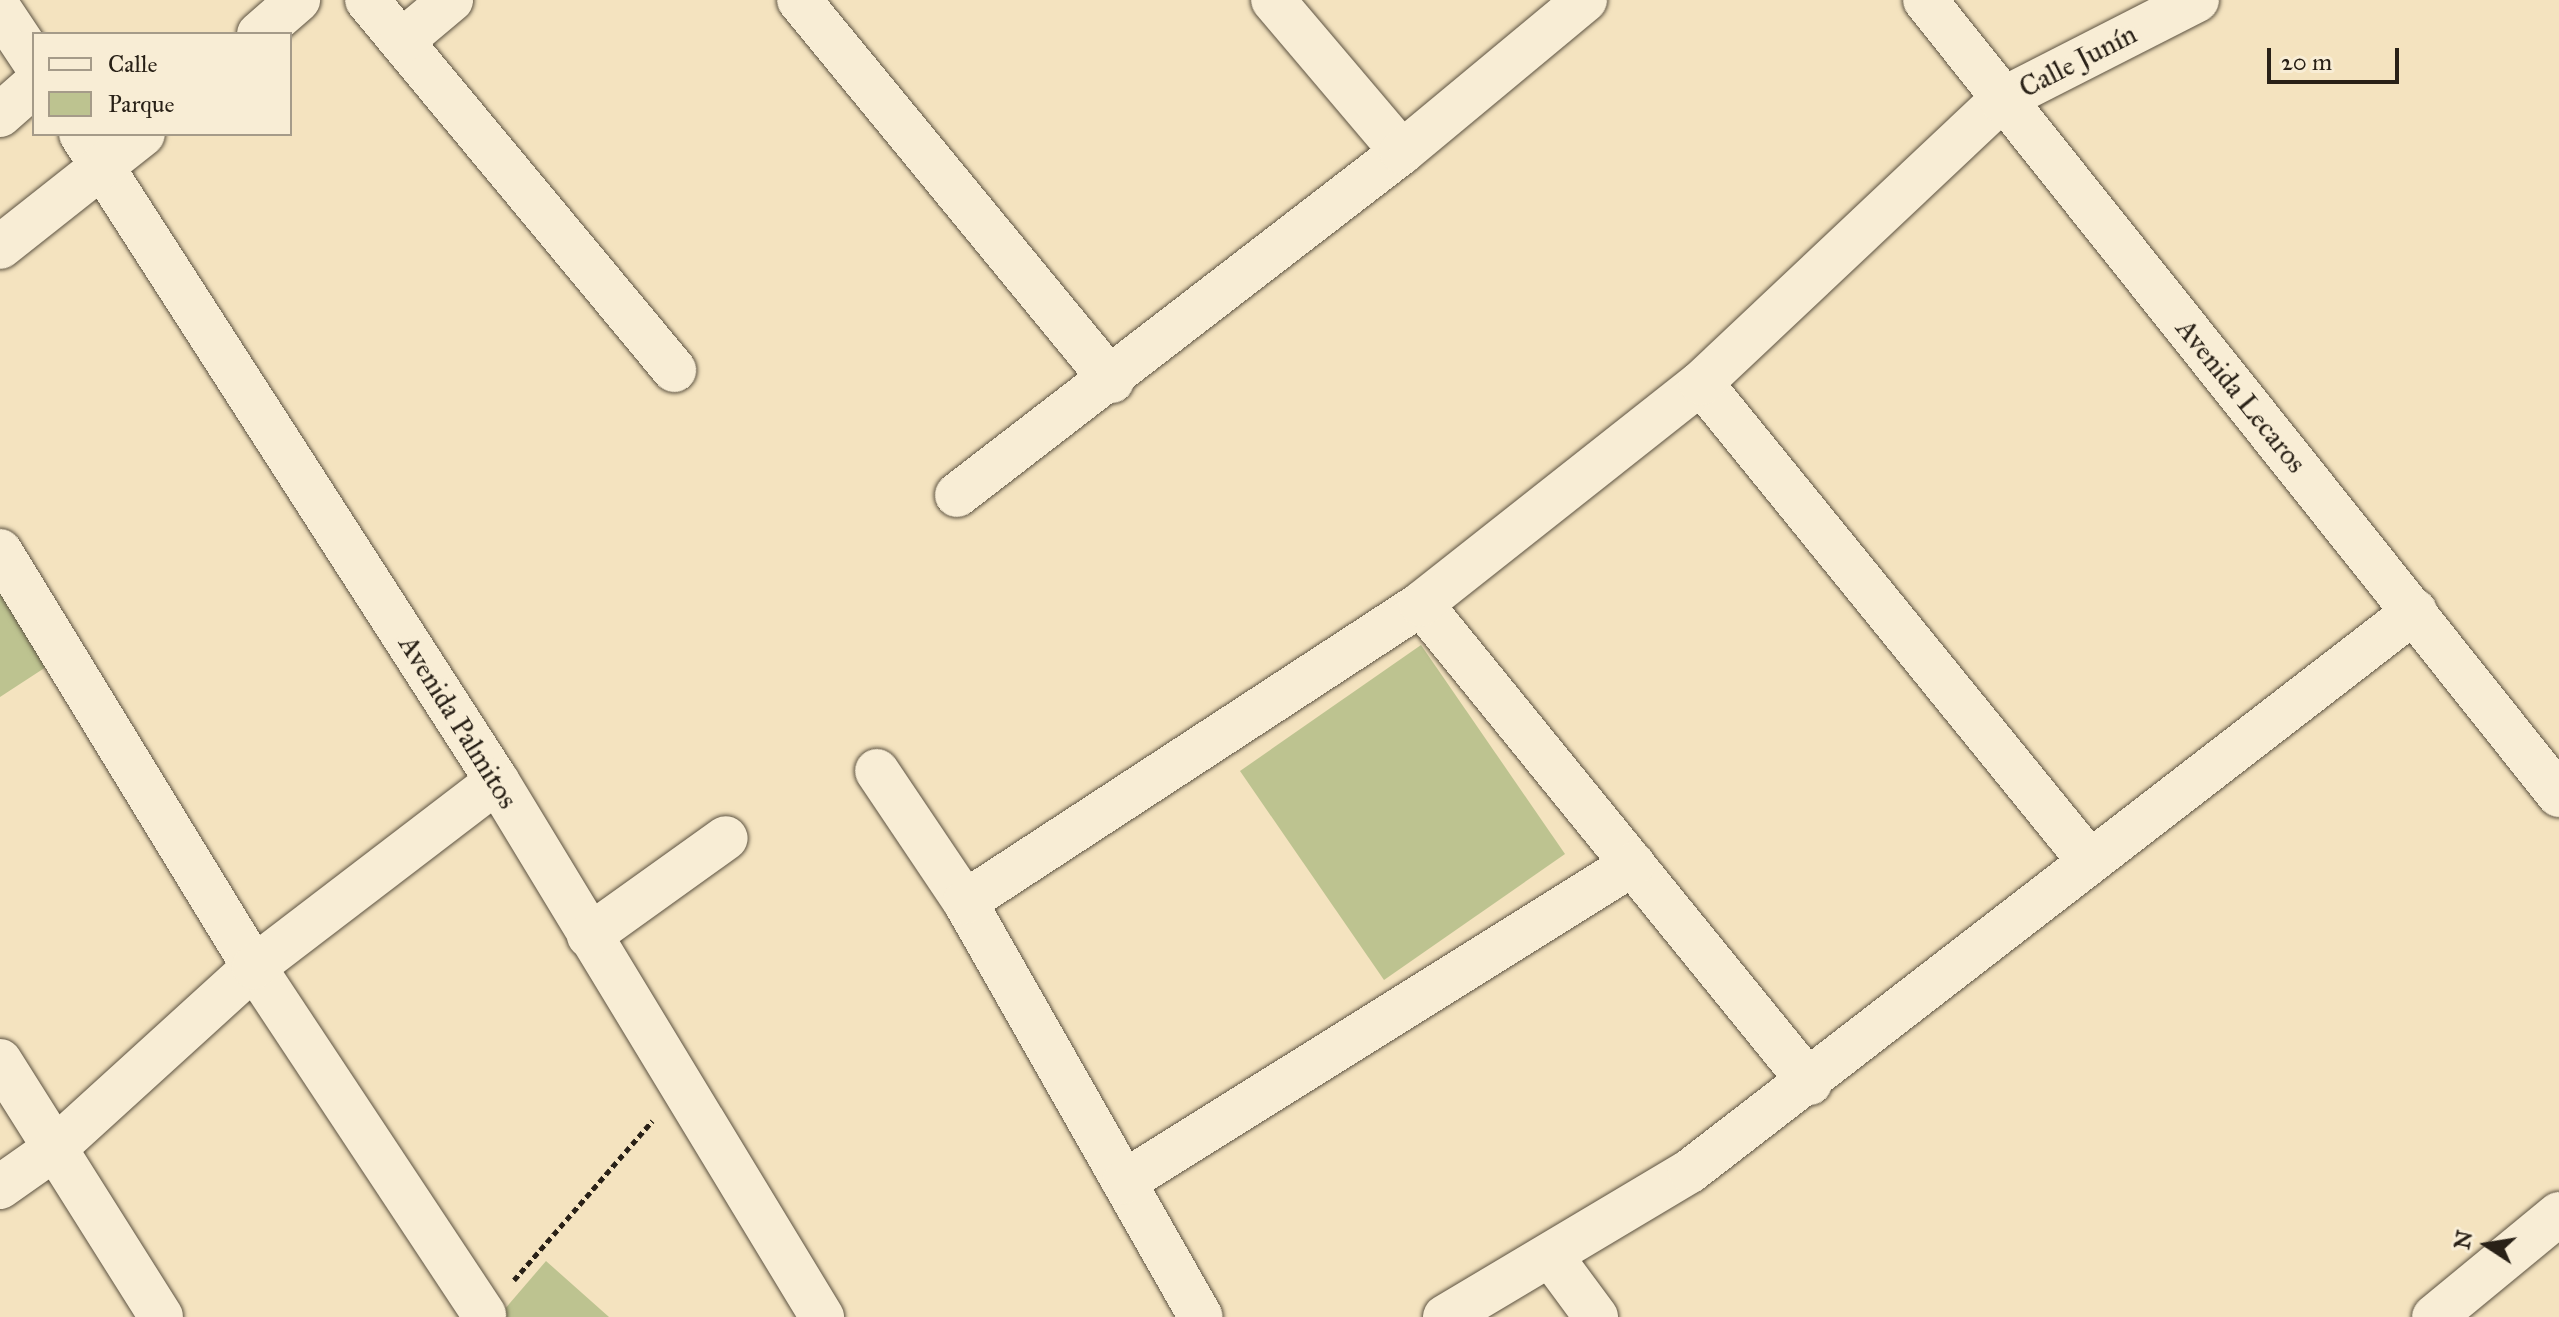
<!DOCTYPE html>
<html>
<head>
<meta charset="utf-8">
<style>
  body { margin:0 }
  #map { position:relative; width:2559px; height:1317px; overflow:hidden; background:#f4e3bf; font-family:"IM FELL Great Primer",serif }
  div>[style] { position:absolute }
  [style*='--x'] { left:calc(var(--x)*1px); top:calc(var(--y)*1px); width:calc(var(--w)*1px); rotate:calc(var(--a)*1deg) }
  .green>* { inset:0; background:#bdc390 }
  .path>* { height:5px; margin-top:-2.5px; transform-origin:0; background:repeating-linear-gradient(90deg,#292117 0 6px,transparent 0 10px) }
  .roads { filter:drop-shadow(0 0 2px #5c5241) drop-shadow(0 0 2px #5c5241) }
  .street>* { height:44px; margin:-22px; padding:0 22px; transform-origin:22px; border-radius:22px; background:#f8edd5 }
  .secondary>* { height:44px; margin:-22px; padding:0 22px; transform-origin:22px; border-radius:22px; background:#f8edd5 }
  span { translate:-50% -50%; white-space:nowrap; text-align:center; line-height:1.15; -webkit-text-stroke:8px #f8edd5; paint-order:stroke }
  .street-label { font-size:28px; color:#292117 }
  .legend { position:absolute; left:32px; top:32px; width:260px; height:104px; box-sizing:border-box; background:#f8edd5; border:2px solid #a59b89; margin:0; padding:10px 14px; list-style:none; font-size:24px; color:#292117 }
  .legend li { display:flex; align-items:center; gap:16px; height:40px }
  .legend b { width:40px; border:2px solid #a59b89 }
  .north { position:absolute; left:2447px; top:1205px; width:80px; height:80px; -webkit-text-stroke:6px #f8edd5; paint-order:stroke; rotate:282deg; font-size:22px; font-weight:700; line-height:32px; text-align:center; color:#292117 }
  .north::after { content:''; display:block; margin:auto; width:28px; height:36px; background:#292117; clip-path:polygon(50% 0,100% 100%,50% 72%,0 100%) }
  .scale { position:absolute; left:2267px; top:48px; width:132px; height:36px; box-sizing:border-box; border:4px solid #292117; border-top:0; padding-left:10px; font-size:24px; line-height:28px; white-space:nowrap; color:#292117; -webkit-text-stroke:6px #f8edd5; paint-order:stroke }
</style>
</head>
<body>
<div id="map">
  <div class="green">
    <div style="clip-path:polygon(0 592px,46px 667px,0 697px)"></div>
    <div style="clip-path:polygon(1421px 645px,1565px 854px,1384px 980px,1240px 771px)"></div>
    <div style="clip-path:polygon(546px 1261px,609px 1317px,498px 1317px)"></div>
  </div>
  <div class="path">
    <div style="--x:514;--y:1280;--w:211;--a:-49"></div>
  </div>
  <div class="roads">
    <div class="street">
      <div style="--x:367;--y:0;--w:481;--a:50.3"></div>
      <div style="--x:799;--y:0;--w:493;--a:50.6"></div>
      <div style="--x:1273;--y:0;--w:199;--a:49.7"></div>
      <div style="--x:0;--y:10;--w:61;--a:56.3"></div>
      <div style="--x:259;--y:34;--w:52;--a:-41.1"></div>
      <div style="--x:402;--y:41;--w:64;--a:-39.9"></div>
      <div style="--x:0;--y:115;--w:45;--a:-41.4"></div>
      <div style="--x:81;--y:134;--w:769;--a:57.26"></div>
      <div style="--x:497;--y:781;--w:627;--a:58.77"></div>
      <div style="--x:0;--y:247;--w:182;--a:-38.3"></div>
      <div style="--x:1701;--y:383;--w:617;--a:50.92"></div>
      <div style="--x:957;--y:495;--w:562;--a:-37.62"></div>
      <div style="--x:1402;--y:152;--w:238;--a:-39.7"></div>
      <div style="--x:0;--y:551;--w:487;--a:58.6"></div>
      <div style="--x:254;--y:967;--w:417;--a:56.5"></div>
      <div style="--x:1421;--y:604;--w:617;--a:50.92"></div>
      <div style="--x:877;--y:771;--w:158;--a:56.1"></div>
      <div style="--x:965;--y:902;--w:477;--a:60.4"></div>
      <div style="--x:965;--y:902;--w:545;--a:-33.16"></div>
      <div style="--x:1421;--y:604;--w:357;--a:-38.3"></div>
      <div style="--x:1701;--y:383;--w:412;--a:-43.3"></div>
      <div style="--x:2001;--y:100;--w:220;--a:-27"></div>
      <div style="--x:589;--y:936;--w:168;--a:-35.6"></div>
      <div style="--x:0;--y:1061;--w:302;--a:57.8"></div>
      <div style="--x:1124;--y:1182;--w:600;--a:-32"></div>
      <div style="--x:0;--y:1187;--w:66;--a:-35.1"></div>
      <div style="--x:54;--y:1149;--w:270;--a:-42.3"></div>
      <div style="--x:254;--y:967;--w:306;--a:-37.4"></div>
      <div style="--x:1551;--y:1256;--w:76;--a:53.6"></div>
      <div style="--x:1445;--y:1317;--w:285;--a:-30.8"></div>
      <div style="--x:1690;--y:1171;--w:916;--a:-37.68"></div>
      <div style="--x:2434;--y:1317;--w:162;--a:-39.5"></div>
    </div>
    <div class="secondary">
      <div style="--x:1925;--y:0;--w:1017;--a:51.43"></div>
    </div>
  </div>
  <div class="street-label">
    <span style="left:2078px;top:61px;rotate:-27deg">Calle Junín</span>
    <span style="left:2241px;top:396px;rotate:51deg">Avenida Lecaros</span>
    <span style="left:458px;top:722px;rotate:58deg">Avenida Palmitos</span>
  </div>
  <ul class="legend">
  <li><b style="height:10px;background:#f8edd5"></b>Calle</li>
  <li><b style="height:22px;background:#bdc390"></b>Parque</li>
  </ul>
  <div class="north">N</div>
  <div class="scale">20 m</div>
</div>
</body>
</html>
